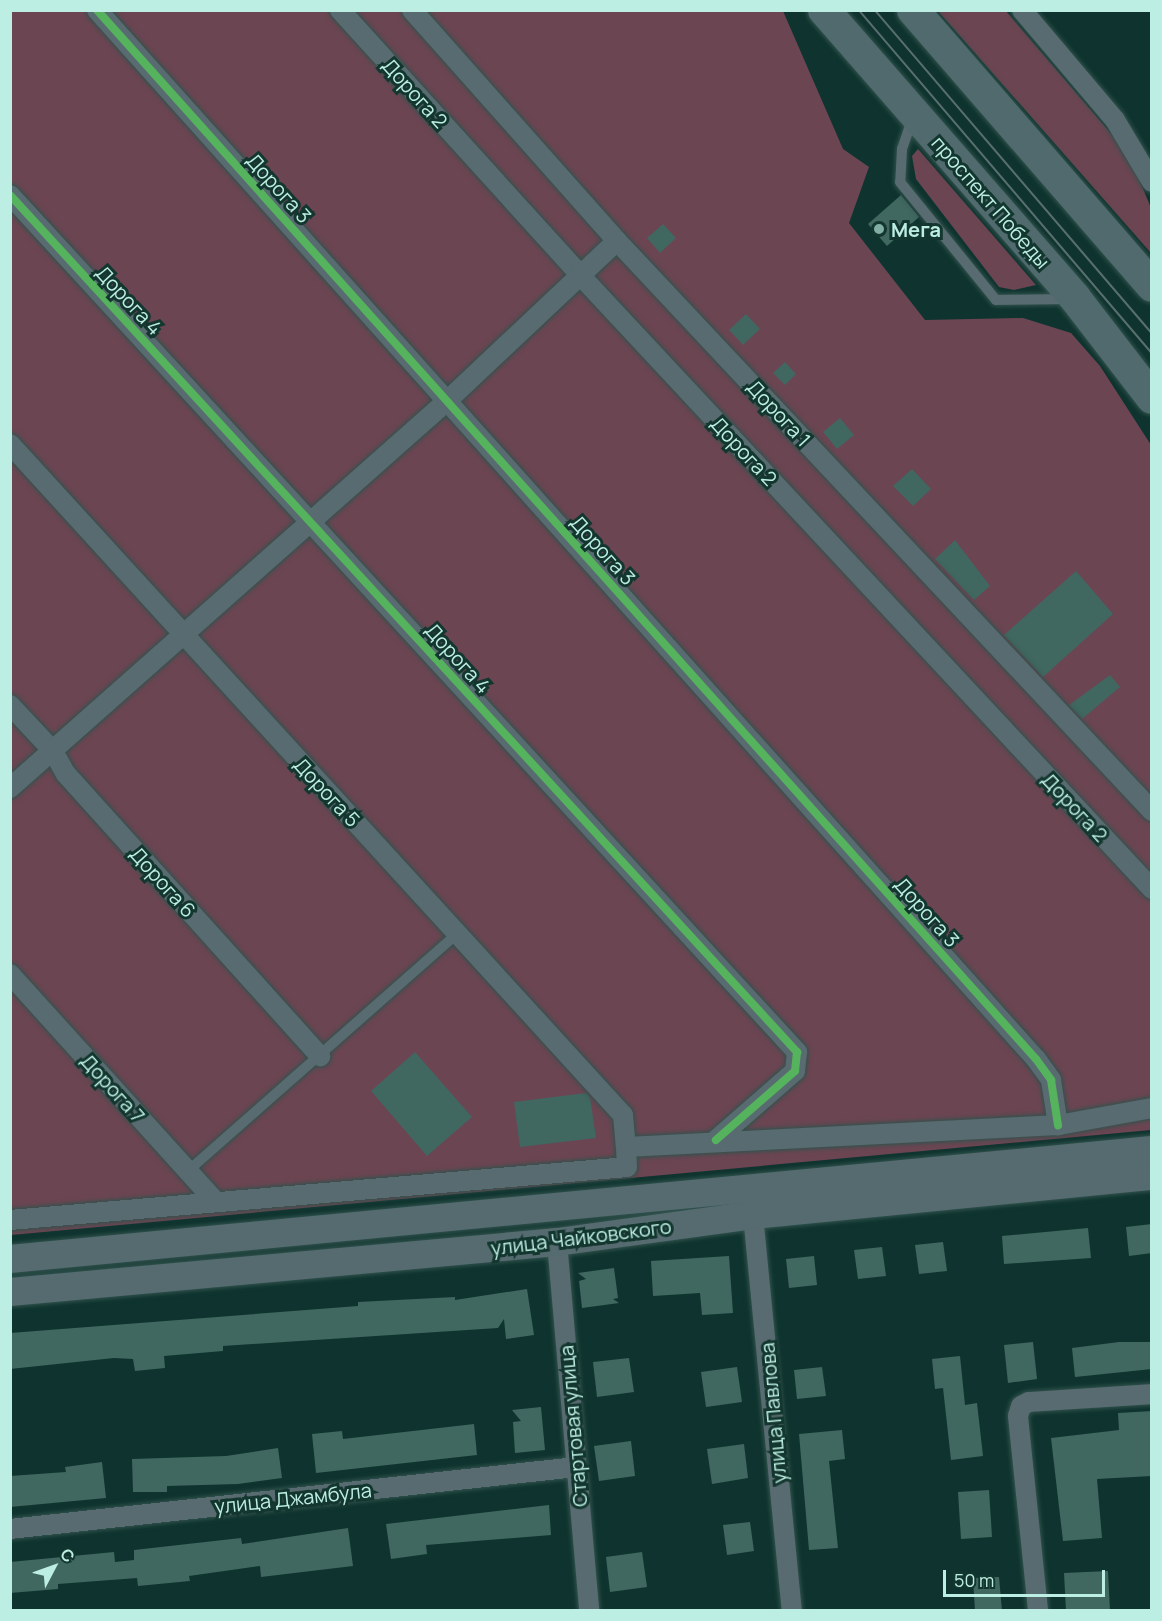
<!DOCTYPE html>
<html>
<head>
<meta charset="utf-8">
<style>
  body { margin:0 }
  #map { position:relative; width:1162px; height:1621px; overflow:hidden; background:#0f342f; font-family:Manrope,sans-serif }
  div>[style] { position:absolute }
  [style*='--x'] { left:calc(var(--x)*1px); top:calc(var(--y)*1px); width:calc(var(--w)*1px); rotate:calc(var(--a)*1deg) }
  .green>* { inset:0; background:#6c4552 }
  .building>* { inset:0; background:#406760 }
  .roads { filter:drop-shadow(0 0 2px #32524d) drop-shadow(0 0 2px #32524d) }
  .service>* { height:10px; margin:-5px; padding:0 5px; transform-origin:5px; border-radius:5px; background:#586b70 }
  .minor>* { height:20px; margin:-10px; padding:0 10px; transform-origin:10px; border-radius:10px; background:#586b70 }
  .secondary>* { height:28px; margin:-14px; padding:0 14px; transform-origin:14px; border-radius:14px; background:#556b70 }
  .primary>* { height:32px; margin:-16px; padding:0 16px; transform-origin:16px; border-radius:16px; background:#506a6e }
  .tram>* { height:1.5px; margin:-0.75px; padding:0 0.75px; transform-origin:0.75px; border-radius:0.75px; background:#596e6f }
  .cycleway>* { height:8px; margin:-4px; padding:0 4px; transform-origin:4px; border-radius:4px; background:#56b35d }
  .dots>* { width:16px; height:16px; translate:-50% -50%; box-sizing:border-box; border:3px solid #13362f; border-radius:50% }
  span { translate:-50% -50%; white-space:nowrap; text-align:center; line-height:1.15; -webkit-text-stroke:6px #13362f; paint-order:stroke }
  .street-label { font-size:20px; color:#bdeee3 }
  .poi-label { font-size:20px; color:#bdeee3; font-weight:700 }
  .left { translate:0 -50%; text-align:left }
  .frame { position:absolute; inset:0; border:12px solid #bdeee3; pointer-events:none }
  .north { position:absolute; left:24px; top:1537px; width:60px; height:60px; -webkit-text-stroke:4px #13362f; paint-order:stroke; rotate:49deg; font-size:16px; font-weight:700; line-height:24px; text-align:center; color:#bdeee3 }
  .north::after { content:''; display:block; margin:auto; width:21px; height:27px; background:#bdeee3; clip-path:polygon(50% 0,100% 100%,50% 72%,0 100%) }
  .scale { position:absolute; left:943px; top:1570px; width:162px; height:27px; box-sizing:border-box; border:3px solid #bdeee3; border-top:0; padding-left:8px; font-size:18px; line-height:21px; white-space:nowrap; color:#bdeee3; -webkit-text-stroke:4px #13362f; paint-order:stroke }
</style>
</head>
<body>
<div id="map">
  <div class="green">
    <div style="clip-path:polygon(11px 11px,783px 11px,843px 149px,869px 167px,849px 223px,925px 320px,1023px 318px,1071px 333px,1100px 366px,1151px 445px,1151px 1130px,11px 1235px)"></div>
    <div style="clip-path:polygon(938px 11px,1006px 11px,1120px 144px,1134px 167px,1151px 208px,1151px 253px)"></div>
    <div style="clip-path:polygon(918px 149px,1036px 285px,1014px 290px,999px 287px,916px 179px,912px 156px)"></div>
  </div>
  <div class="building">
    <div style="clip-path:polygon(901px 195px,919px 217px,887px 246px,868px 224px)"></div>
    <div style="clip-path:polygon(663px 224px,676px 238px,660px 253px,647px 238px)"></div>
    <div style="clip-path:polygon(746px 314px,760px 329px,743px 345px,729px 330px)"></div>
    <div style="clip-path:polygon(785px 362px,796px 374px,785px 385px,773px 373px)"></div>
    <div style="clip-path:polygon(840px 418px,854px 435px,837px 449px,823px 432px)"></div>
    <div style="clip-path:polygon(912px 469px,931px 489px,913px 506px,893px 486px)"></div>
    <div style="clip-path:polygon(955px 540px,990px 586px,974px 600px,935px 559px)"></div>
    <div style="clip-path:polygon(1076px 571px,1113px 614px,1043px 677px,1004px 635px)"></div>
    <div style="clip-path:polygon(1110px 675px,1120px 687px,1082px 719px,1069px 705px)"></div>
    <div style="clip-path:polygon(415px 1052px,472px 1117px,427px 1156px,371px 1091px)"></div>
    <div style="clip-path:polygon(586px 1093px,590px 1097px,596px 1138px,520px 1147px,514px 1102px)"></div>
    <div style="clip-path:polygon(1152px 1224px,1152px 1253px,1129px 1256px,1126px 1227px)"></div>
    <div style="clip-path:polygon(1088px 1228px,1091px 1258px,1004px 1264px,1002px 1236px)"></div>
    <div style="clip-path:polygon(943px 1242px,947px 1271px,919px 1274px,915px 1245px)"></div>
    <div style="clip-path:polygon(882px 1247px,886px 1276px,858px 1279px,854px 1250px)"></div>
    <div style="clip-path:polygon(729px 1256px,733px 1313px,702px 1315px,700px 1293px,653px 1296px,651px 1261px)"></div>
    <div style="clip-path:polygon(814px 1256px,817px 1285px,789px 1288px,786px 1259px)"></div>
    <div style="clip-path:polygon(614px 1268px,618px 1298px,613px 1299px,619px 1303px,582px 1308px,579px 1281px,586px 1279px,578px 1273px)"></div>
    <div style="clip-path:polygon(527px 1289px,534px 1335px,506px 1339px,504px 1319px,498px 1328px,223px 1346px,223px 1351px,164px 1356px,165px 1368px,135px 1371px,133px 1359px,114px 1358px,10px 1369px,10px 1333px,358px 1306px,358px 1302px,455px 1297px,455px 1300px)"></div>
    <div style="clip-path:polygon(1033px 1342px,1037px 1379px,1008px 1383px,1004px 1345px)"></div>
    <div style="clip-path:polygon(1119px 1342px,1152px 1342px,1152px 1369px,1075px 1377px,1072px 1348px)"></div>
    <div style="clip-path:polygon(960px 1356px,965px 1405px,977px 1403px,983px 1456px,951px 1460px,943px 1388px,935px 1389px,932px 1359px)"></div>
    <div style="clip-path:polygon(629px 1358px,634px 1392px,597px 1397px,593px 1362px)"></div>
    <div style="clip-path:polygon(737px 1367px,742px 1402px,706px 1407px,701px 1372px)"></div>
    <div style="clip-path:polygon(822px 1367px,826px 1396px,797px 1399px,794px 1370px)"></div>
    <div style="clip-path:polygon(541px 1407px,545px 1450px,515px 1453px,513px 1422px,521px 1421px,512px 1410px)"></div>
    <div style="clip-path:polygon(1152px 1411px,1152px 1476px,1097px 1479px,1102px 1538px,1063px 1541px,1051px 1438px,1119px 1430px,1118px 1413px)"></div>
    <div style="clip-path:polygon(474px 1424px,477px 1455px,316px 1473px,312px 1434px,342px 1431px,343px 1439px)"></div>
    <div style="clip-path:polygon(842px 1430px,845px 1459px,829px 1461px,838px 1548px,809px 1550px,799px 1434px)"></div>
    <div style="clip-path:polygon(631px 1441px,635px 1476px,599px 1481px,594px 1446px)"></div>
    <div style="clip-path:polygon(744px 1444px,748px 1478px,712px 1484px,707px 1449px)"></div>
    <div style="clip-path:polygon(278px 1448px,282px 1478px,238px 1484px,167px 1486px,167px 1492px,133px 1492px,132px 1459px,226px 1456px)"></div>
    <div style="clip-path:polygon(102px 1462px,106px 1498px,10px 1507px,10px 1476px,66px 1472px,65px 1467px)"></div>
    <div style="clip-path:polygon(989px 1490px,992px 1537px,961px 1539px,958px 1492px)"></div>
    <div style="clip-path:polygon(549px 1505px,551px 1535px,426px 1545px,427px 1554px,391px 1559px,386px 1524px)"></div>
    <div style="clip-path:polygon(750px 1522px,754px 1551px,727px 1555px,723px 1525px)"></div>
    <div style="clip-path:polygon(348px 1528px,353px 1566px,261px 1577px,260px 1566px,189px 1576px,190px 1581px,138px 1586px,137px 1578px,58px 1584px,58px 1589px,10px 1593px,10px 1562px,114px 1552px,115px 1562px,134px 1560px,134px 1550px,241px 1538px,242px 1544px)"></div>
    <div style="clip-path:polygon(642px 1552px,647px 1587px,610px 1592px,606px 1557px)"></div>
    <div style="clip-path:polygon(1108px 1571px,1110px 1611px,1066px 1611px,1064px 1573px)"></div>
    <div style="clip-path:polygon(999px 1577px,1002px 1611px,975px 1611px,973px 1578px)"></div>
  </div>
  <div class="roads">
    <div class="service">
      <div style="--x:913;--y:117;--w:34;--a:109"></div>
      <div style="--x:902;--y:149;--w:33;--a:93"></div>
      <div style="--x:900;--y:182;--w:152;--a:50.9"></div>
      <div style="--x:996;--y:300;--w:71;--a:-0.8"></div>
      <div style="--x:188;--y:1171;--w:359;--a:-41.4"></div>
    </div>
    <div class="minor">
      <div style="--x:97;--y:10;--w:1408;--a:48.17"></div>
      <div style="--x:1036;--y:1059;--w:26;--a:54"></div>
      <div style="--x:1051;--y:1080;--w:46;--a:81.2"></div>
      <div style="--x:340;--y:10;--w:356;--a:47.8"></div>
      <div style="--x:579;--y:274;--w:841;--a:47.02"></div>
      <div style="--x:412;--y:10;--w:309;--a:48.4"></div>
      <div style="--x:617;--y:241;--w:782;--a:46.81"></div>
      <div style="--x:1022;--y:10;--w:144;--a:49.8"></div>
      <div style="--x:1115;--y:120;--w:72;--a:59.2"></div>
      <div style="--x:10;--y:195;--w:1164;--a:47.44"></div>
      <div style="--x:797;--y:1052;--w:19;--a:96"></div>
      <div style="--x:795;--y:1071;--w:105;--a:138.9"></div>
      <div style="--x:10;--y:444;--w:909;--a:47.59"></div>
      <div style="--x:623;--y:1115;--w:32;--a:85"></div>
      <div style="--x:10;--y:705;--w:63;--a:46.9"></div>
      <div style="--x:53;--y:751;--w:26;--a:61"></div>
      <div style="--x:66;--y:774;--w:380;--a:48"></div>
      <div style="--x:10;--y:788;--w:584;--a:-41.53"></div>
      <div style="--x:447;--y:401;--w:233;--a:-43.3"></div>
      <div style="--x:10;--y:974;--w:307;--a:47.9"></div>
      <div style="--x:753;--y:1215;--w:397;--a:84.4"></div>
      <div style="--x:10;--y:1220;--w:619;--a:-4.91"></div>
      <div style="--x:627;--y:1167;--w:20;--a:-93"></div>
      <div style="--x:626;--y:1147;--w:433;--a:-2.9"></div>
      <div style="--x:1058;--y:1125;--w:96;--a:-10.3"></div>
      <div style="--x:557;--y:1242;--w:369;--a:85"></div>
      <div style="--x:10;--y:1529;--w:569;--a:-6.25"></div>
      <div style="--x:1038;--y:1610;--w:195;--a:-95.9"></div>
      <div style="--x:1018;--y:1416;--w:10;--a:-73"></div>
      <div style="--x:1021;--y:1406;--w:9;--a:-27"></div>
      <div style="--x:1029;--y:1402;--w:123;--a:-3.7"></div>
    </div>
    <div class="secondary">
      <div style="--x:10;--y:1259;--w:1147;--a:-5.45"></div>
      <div style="--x:10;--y:1292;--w:549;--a:-5.22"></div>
      <div style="--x:557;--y:1242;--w:198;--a:-7.8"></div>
      <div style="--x:753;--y:1215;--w:401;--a:-5.6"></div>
    </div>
    <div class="primary">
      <div style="--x:824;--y:10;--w:382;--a:48.9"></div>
      <div style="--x:1075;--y:298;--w:126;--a:52.4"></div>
      <div style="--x:913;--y:10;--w:365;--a:49.1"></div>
    </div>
  </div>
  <div class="tram">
    <div style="--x:859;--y:10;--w:451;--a:49.5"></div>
    <div style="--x:875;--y:10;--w:426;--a:49.4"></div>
  </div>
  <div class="cycleway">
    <div style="--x:97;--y:10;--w:1408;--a:48.17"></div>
    <div style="--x:1036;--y:1059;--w:26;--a:54"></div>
    <div style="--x:1051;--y:1080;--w:46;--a:81.2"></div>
    <div style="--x:10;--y:195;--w:1164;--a:47.44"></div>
    <div style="--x:797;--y:1052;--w:19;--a:96"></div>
    <div style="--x:795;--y:1071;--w:105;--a:138.9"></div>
  </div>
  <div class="dots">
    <div style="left:879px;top:229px;background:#80ada4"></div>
  </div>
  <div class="street-label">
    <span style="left:415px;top:93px;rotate:48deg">Дорога 2</span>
    <span style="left:279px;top:188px;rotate:48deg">Дорога 3</span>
    <span style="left:991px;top:202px;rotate:49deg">проспект Победы</span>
    <span style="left:129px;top:300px;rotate:47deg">Дорога 4</span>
    <span style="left:779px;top:413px;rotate:47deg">Дорога 1</span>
    <span style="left:744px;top:451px;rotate:47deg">Дорога 2</span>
    <span style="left:603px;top:550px;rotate:48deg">Дорога 3</span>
    <span style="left:458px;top:658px;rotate:48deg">Дорога 4</span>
    <span style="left:327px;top:792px;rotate:47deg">Дорога 5</span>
    <span style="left:1075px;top:807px;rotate:47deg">Дорога 2</span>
    <span style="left:163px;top:882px;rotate:48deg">Дорога 6</span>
    <span style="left:927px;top:912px;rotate:48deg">Дорога 3</span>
    <span style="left:113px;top:1088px;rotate:48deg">Дорога 7</span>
    <span style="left:581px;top:1237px;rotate:-7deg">улица Чайковского</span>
    <span style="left:773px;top:1413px;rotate:-95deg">улица Павлова</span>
    <span style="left:573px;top:1426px;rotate:-95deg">Стартовая улица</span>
    <span style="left:293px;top:1498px;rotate:-6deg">улица Джамбула</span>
  </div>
  <div class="poi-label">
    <span class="left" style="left:891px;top:229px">Мега</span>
  </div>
  <div class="frame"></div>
  <div class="north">С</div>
  <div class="scale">50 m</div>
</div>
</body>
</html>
